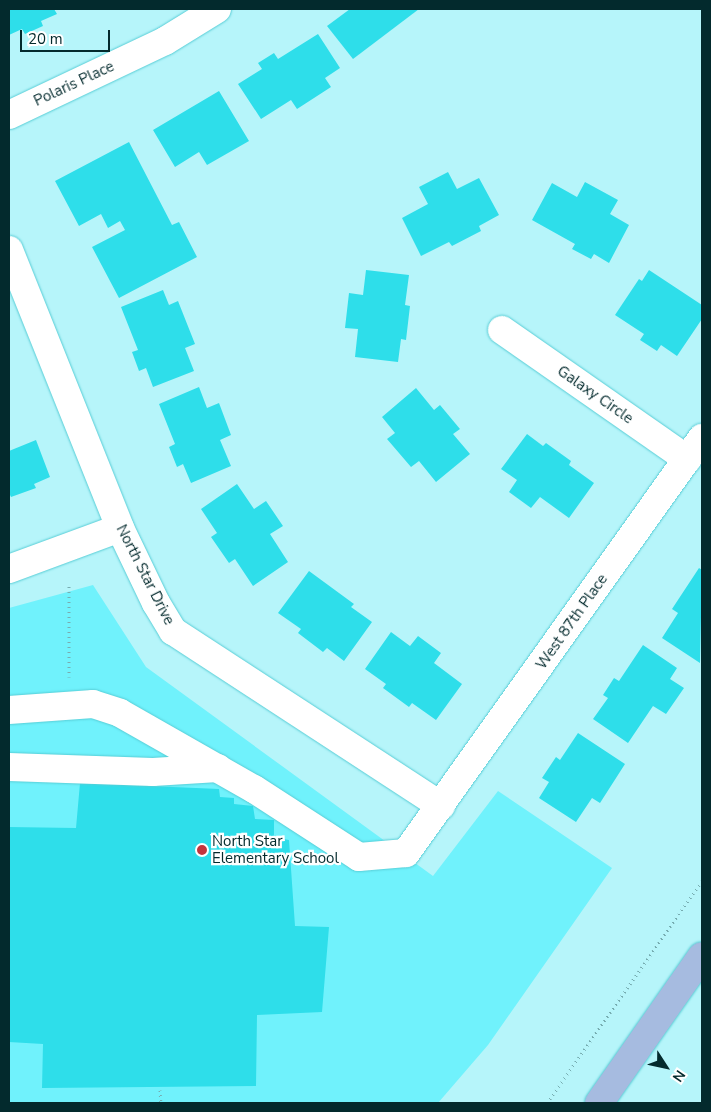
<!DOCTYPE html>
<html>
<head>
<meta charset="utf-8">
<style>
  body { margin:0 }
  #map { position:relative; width:711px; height:1112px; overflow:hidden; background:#b6f5fa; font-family:"Nunito Sans",sans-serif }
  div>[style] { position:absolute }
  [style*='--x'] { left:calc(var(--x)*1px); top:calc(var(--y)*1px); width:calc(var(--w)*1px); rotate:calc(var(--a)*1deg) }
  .built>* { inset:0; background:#70f2fc }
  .building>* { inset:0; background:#2edeea }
  .path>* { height:3px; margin-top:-1.5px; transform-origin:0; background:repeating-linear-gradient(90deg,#76acb0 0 1px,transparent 0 5px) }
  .roads { filter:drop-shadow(0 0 1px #57cdd6) drop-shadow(0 0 1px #57cdd6) }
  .minor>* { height:28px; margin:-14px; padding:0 14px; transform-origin:14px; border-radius:14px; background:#fff }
  .major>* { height:28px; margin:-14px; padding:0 14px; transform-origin:14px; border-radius:14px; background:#a6bbe0 }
  .dots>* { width:14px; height:14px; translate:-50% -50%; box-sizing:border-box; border:2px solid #fff; border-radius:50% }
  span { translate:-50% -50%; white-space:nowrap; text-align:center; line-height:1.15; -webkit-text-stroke:4.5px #fff; paint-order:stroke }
  .street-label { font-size:15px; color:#032a2d }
  .poi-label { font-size:15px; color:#032a2d }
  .left { translate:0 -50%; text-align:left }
  .frame { position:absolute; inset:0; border:10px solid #032a2d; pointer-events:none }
  .north { position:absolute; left:641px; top:1042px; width:50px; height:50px; -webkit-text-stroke:4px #fff; paint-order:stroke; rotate:125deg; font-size:14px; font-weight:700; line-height:20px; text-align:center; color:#032a2d }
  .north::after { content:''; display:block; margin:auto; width:18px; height:22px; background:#032a2d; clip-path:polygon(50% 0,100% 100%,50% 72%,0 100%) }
  .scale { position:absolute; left:20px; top:30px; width:90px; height:22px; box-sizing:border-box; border:2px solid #032a2d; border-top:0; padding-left:6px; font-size:15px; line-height:18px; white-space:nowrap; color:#032a2d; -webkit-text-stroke:4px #fff; paint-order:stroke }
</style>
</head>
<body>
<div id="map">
  <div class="built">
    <div style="clip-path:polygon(93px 585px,146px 667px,433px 876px,498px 791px,612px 868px,488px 1045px,438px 1103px,9px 1103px,9px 608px)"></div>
  </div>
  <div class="building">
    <div style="clip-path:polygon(9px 9px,54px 9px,57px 14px,41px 21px,43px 26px,25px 34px,22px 29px,9px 35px)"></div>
    <div style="clip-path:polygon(350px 9px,419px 9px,353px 59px,327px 26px)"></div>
    <div style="clip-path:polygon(318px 34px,340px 68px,325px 78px,331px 87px,297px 109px,291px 100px,261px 119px,238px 84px,262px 69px,258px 63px,274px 53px,278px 59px)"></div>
    <div style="clip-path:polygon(219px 91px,249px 141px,207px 165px,199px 152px,175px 167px,153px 130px)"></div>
    <div style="clip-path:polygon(129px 142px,172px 225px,179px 222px,197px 257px,119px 298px,92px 247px,125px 230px,120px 221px,108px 228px,101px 214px,79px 226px,55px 181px)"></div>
    <div style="clip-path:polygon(448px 172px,457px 189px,479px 178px,499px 215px,479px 226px,481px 231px,452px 246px,449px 242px,421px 256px,402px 218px,428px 204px,419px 187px)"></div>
    <div style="clip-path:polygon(585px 182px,618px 200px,610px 214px,629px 225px,609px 263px,594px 254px,591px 259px,572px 249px,575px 244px,532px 220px,552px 183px,577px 197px)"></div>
    <div style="clip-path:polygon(366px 270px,409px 275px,405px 305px,410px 306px,406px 340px,401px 339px,398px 362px,355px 357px,358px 329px,345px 328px,349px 293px,363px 295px)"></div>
    <div style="clip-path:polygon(649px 270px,702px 305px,702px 319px,677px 356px,661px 345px,657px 351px,640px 340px,644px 334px,615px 315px,639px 279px,642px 281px)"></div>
    <div style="clip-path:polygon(163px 290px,169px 305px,178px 301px,195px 344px,185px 348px,194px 371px,153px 387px,146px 368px,139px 371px,132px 352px,138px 350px,121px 307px)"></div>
    <div style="clip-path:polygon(199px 387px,207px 408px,219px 403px,231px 435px,220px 440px,231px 466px,191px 483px,183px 464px,177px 467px,169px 447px,175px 444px,159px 404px)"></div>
    <div style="clip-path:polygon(416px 388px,434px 410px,440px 405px,460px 429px,453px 434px,470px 454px,436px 482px,419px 461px,411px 467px,387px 439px,395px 433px,382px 417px)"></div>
    <div style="clip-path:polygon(527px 434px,543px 446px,546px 443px,571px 461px,569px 465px,594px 483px,569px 518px,540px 497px,531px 508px,509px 492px,517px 480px,501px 469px)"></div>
    <div style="clip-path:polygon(36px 440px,50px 477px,34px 484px,36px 488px,11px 497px,9px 493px,9px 451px)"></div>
    <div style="clip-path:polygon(237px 484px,254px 509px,266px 501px,283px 526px,270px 534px,288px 562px,253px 586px,235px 559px,229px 563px,211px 537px,217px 533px,201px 509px)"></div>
    <div style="clip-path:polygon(699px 568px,702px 570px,700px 663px,662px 638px,678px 613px,672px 609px)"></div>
    <div style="clip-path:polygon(309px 571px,354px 604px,351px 607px,372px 622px,344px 661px,327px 648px,323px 652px,298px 633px,301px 629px,278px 613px)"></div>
    <div style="clip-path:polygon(391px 632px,410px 646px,418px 636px,441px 653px,434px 663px,462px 684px,436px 720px,412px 703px,409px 707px,383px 688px,386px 684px,365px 669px)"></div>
    <div style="clip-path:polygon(643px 645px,677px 668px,670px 679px,684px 688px,666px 714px,653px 706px,628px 743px,593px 719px,608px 698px,603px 695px,614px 678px,619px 681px)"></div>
    <div style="clip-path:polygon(578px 733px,625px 764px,600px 803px,592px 798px,576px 822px,539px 798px,549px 782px,542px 778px,556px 757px,560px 760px)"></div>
    <div style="clip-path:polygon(80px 783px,219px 789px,220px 797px,234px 798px,234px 804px,253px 806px,255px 819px,274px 820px,274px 837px,289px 840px,295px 926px,329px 927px,322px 1012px,257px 1015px,256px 1086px,42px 1088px,43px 1044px,9px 1042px,9px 827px,76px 828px)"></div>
  </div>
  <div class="path">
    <div style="--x:69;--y:677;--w:92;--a:-90"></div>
    <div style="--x:160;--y:1090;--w:13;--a:86"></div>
    <div style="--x:547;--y:1103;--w:271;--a:-55.1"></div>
  </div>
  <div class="roads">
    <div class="minor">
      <div style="--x:9;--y:115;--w:173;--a:-25.4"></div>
      <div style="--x:165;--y:41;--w:61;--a:-31.6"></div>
      <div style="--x:9;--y:250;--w:299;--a:68.2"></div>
      <div style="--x:120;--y:528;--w:83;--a:64.4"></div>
      <div style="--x:156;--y:603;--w:33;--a:59"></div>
      <div style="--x:173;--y:631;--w:320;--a:33.1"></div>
      <div style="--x:502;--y:330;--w:226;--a:34.9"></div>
      <div style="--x:9;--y:569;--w:118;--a:-20.3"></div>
      <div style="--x:9;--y:710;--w:84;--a:-4.1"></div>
      <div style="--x:93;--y:704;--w:28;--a:18"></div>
      <div style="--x:120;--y:713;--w:154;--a:29.6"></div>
      <div style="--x:254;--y:789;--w:125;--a:32.9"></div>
      <div style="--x:359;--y:857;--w:47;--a:-4.9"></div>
      <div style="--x:406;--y:853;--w:510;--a:-54.5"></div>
      <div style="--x:9;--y:767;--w:144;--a:2"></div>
      <div style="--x:153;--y:772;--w:65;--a:-3.5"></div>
    </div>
    <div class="major">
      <div style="--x:599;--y:1103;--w:179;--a:-55"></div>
    </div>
  </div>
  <div class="dots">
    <div style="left:202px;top:850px;background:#c3343d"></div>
  </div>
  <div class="street-label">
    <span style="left:74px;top:84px;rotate:-25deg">Polaris Place</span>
    <span style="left:595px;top:395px;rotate:35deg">Galaxy Circle</span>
    <span style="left:145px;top:575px;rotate:63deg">North Star Drive</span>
    <span style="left:572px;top:622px;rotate:-55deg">West 87th Place</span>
  </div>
  <div class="poi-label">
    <span class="left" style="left:212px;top:850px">North Star<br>Elementary School</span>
  </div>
  <div class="frame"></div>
  <div class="north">N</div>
  <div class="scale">20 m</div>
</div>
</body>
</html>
